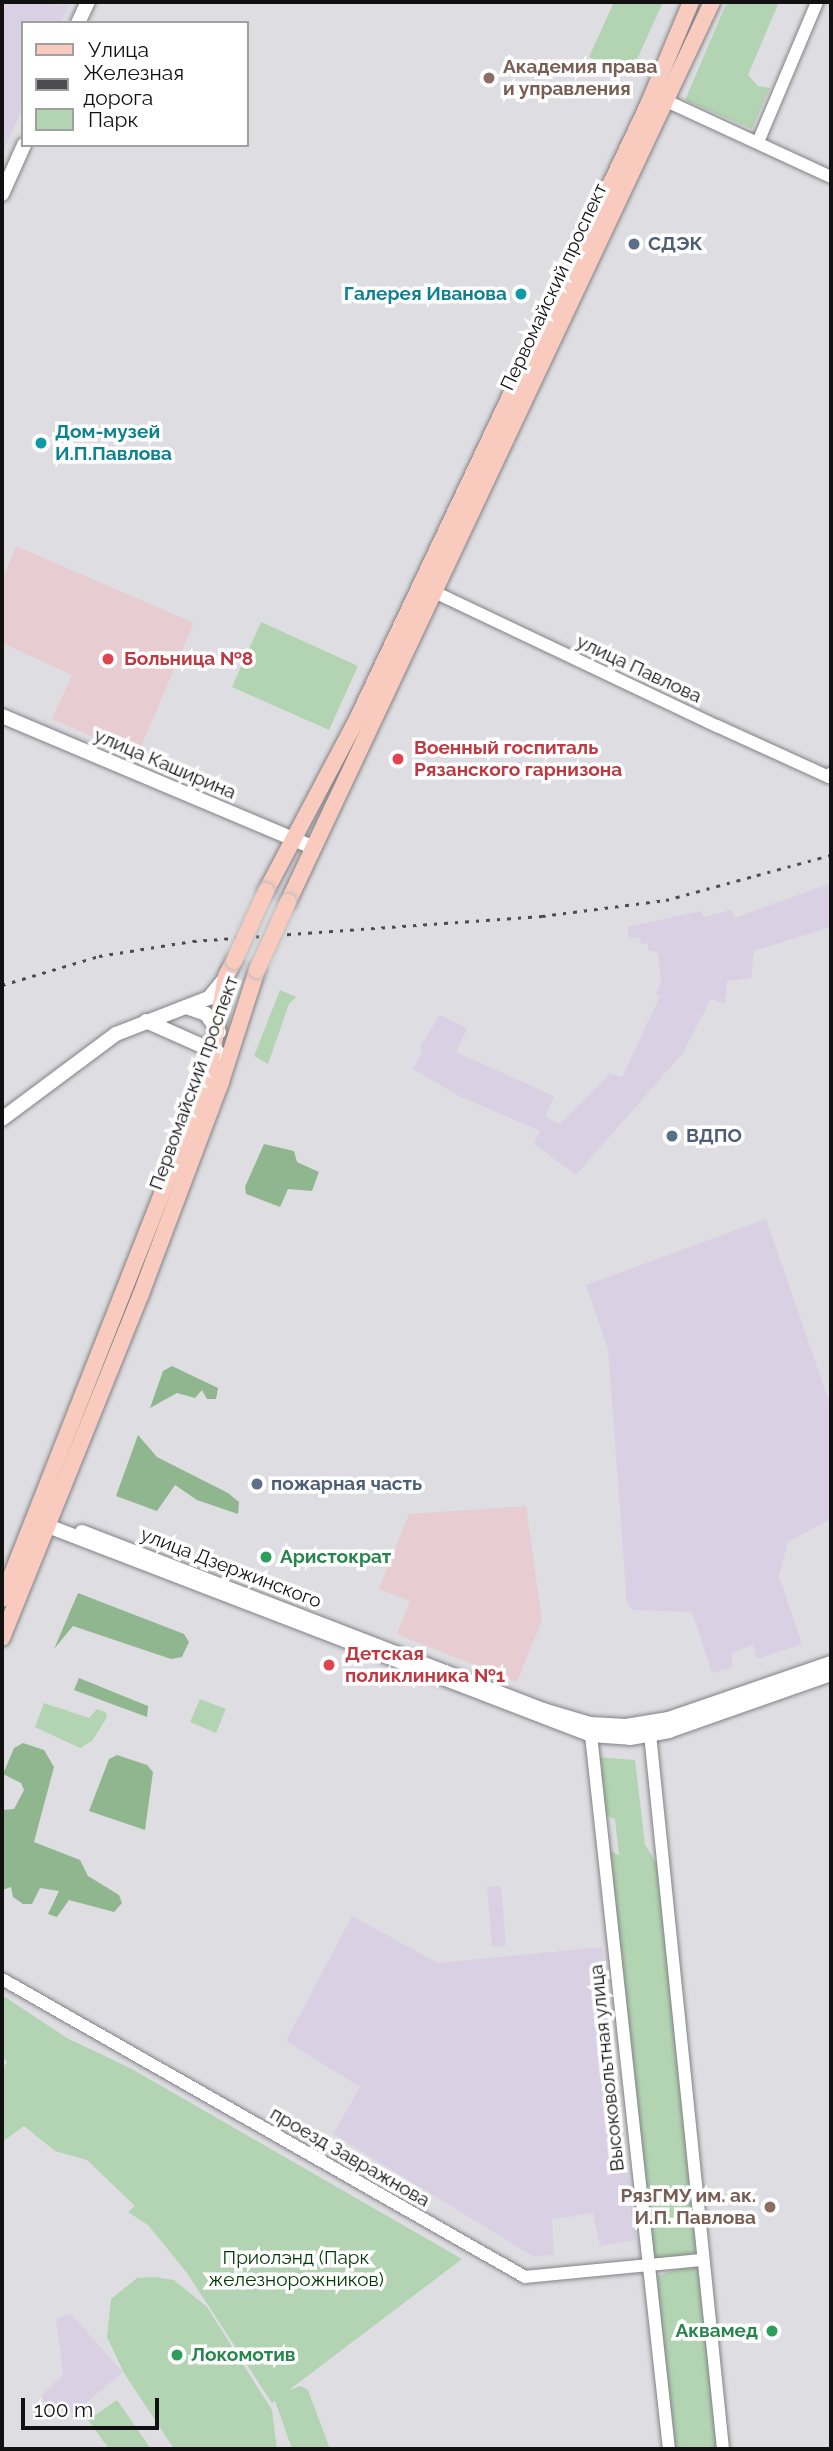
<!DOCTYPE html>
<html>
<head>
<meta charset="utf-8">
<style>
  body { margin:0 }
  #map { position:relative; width:833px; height:2451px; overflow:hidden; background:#dedee2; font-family:Raleway,sans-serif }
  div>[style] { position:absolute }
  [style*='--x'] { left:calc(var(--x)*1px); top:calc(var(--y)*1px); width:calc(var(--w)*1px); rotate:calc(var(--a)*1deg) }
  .industrial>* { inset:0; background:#dad0e4 }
  .medical>* { inset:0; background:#e7cdd2 }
  .green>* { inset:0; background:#b3d4b2 }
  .forest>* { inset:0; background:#8fb68e }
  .roads { filter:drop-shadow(0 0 2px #828286) drop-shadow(0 0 2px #828286) }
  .tertiary>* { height:12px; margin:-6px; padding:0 6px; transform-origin:6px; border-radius:6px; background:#fff }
  .secondary>* { height:14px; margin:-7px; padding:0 7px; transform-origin:7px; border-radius:7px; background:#fff }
  .primary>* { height:16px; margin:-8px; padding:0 8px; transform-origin:8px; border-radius:8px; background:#f9cbbf }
  .rail>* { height:2.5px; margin-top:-1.25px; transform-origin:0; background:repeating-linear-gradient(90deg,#4d4d4f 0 3.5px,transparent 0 10.5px) }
  .bridges { filter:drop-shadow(0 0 2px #bcbcbd) drop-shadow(0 0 2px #bcbcbd) }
  .primary-bridge>* { height:16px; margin:-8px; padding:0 8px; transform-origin:8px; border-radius:8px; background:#f9cbbf }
  .dots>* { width:19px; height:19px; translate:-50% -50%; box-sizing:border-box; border:4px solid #fff; border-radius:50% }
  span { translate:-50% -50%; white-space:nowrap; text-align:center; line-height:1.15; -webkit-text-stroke:7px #fff; paint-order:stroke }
  .education-label { font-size:19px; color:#785e54; font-weight:700 }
  .left { translate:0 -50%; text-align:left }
  .right { translate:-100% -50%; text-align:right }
  .service-label { font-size:19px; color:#4e5e75; font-weight:700 }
  .street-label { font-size:19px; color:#111112 }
  .culture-label { font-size:19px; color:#0d838f; font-weight:700 }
  .health-label { font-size:19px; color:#be3a42; font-weight:700 }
  .leisure-label { font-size:19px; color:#27864d; font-weight:700 }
  .park-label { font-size:19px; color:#003a05 }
  .frame { position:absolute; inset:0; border:4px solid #111112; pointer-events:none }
  .legend { position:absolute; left:21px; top:21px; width:228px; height:126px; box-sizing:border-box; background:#fff; border:2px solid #a0a0a0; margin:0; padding:9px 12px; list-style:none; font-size:21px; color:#111112 }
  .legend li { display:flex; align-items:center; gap:14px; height:35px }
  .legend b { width:35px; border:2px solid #a0a0a0 }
  .scale { position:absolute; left:21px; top:2398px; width:138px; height:32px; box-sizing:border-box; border:4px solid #111112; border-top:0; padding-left:9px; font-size:21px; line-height:24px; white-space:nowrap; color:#111112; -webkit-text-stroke:5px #fff; paint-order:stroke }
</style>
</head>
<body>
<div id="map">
  <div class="industrial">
    <div style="clip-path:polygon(2px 2px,69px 5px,61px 23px,23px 23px,23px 107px,2px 154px)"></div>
    <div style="clip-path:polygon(831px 883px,831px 927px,754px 951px,751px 978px,727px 981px,725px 1004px,711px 999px,683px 1053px,576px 1175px,534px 1144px,540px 1131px,459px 1096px,413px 1069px,423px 1050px,419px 1048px,440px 1015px,467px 1028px,456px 1052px,554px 1096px,545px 1117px,560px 1124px,610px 1073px,622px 1077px,660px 996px,656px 994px,661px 983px,658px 953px,648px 950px,648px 943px,641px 944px,640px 937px,629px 939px,627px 927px,701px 911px,703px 917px,731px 910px,734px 918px)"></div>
    <div style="clip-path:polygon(766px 1219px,831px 1407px,831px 1519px,788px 1542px,779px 1576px,802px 1644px,757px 1659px,753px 1645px,731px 1653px,733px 1667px,712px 1673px,692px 1612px,633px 1610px,627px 1604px,608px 1349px,586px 1285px)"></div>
    <div style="clip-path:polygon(501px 1886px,506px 1946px,492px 1947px,487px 1887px)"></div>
    <div style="clip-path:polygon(352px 1916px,438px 1963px,602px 1947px,636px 2240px,600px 2246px,593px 2213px,552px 2219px,554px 2254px,534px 2257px,333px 2134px,360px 2087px,286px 2041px)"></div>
    <div style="clip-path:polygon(71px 2314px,123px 2372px,76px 2411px,68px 2414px,60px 2401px,43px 2413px,37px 2406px,44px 2400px,42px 2395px,63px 2374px,56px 2319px)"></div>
  </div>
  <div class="medical">
    <div style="clip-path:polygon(16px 546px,194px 623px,137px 756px,52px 719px,72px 675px,2px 643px,2px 581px)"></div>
    <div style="clip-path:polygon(526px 1506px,542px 1620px,517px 1682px,397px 1634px,410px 1601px,379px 1589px,409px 1514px)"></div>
  </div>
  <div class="green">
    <div style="clip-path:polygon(614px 2px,663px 2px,630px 75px,589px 57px)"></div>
    <div style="clip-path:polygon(727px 2px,779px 2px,748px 75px,758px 86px,770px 88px,752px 129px,685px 100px)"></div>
    <div style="clip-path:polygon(261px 622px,358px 666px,329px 730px,232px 687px)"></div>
    <div style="clip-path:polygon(280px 990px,296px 997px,289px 1004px,268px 1064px,254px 1056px)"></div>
    <div style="clip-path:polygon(200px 1699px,226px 1709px,216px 1733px,190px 1722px)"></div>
    <div style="clip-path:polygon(44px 1703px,89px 1718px,97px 1709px,107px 1713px,106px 1719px,92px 1741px,80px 1748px,35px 1727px)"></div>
    <div style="clip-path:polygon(596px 1757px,635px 1760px,645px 1845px,657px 1864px,698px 2248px,691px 2256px,654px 2259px,606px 1849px,619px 1855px,615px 1819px,603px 1814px)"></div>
    <div style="clip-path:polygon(2px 1995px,67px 2038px,132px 2069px,462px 2259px,289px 2390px,301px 2386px,308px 2390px,330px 2449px,292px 2449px,275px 2401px,272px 2403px,187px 2273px,148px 2225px,128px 2212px,135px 2206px,87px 2160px,55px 2151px,24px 2126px,2px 2142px,2px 2069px,7px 2062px,2px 2056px)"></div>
    <div style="clip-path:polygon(689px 2266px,696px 2267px,700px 2278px,719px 2449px,673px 2449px,656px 2276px)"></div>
    <div style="clip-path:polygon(155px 2277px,174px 2280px,207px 2307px,272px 2410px,277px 2449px,174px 2449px,124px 2373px,107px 2337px,111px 2299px,137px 2278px)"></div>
    <div style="clip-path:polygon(117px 2400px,151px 2449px,109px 2449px,88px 2420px)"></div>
  </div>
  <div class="forest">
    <div style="clip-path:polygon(264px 1144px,294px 1151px,297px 1162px,319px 1172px,312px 1191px,288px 1189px,280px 1207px,246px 1194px,245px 1187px)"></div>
    <div style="clip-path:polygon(172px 1366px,218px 1388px,216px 1399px,207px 1399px,202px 1390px,195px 1398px,177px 1393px,150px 1408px,163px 1371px)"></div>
    <div style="clip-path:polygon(138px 1435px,157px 1457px,228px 1493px,239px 1502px,238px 1514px,197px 1500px,175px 1485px,157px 1511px,116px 1496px)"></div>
    <div style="clip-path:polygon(78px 1593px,184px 1634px,189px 1642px,182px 1657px,171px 1659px,73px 1626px,54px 1649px)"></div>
    <div style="clip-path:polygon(79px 1678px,148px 1706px,147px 1717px,74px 1690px)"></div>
    <div style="clip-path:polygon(23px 1743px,44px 1750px,54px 1767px,34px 1842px,80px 1860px,88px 1876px,119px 1895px,122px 1903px,114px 1912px,69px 1900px,57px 1917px,48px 1914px,59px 1891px,40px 1888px,32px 1904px,23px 1904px,13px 1897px,11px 1887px,2px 1890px,2px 1810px,14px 1809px,24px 1790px,21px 1783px,3px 1774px,14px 1748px)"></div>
    <div style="clip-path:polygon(117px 1755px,147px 1765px,153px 1772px,145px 1830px,89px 1811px,109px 1759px)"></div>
  </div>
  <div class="roads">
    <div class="tertiary">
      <div style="--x:660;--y:98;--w:188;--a:24.8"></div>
      <div style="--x:758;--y:142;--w:152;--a:-67.1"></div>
      <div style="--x:428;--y:589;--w:320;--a:25.4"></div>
      <div style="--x:717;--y:726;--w:123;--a:24.5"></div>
      <div style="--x:829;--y:777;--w:4;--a:-63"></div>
      <div style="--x:650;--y:1734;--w:719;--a:84.17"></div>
      <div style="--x:591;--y:1735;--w:718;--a:83.77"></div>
      <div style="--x:2;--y:1979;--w:602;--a:29.67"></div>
      <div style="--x:525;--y:2277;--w:179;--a:-5.5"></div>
    </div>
    <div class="secondary">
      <div style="--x:78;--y:23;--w:23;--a:-65"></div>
      <div style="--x:2;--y:194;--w:54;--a:-65.8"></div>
      <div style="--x:2;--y:716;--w:339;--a:22.9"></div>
      <div style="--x:186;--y:1007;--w:21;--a:19"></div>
      <div style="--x:206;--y:1014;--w:22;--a:54"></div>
      <div style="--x:146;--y:1021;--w:89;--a:24"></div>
      <div style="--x:2;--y:1119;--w:142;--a:-36.7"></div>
      <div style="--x:116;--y:1034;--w:100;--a:-21.2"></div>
      <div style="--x:209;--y:998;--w:26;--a:-51"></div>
      <div style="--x:40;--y:1523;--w:590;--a:21.04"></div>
      <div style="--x:591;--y:1735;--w:39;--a:4"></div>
      <div style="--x:630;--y:1738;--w:40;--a:-10"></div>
      <div style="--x:669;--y:1731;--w:172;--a:-19.4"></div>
      <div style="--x:82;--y:1532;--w:494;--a:21.1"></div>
      <div style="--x:543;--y:1710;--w:49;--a:16.6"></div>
      <div style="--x:590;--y:1724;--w:36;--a:3"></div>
      <div style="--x:626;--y:1726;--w:43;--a:-9.5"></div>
      <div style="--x:668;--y:1719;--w:172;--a:-19"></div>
    </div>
    <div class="primary">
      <div style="--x:266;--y:891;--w:199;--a:-62.1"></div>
      <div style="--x:359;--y:715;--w:673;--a:-64.65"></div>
      <div style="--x:647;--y:107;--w:114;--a:-67.3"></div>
      <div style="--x:288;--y:902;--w:995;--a:-64.77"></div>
      <div style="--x:2;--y:1599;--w:561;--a:-68.46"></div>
      <div style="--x:208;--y:1077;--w:103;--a:-79.9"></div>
      <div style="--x:226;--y:976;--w:17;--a:-62"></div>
      <div style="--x:2;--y:1638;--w:371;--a:-68"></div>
      <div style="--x:141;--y:1294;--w:227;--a:-69.3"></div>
      <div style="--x:221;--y:1082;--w:118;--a:-72.2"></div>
    </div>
  </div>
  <div class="rail">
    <div style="--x:2;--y:985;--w:101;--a:-16.6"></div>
    <div style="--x:99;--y:956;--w:95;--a:-9.1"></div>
    <div style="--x:193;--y:941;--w:350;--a:-4.1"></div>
    <div style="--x:542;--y:916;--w:125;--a:-7.4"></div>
    <div style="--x:666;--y:900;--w:171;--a:-15.3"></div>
  </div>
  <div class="bridges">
    <div class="primary-bridge">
      <div style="--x:234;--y:961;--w:77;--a:-65.4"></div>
      <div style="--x:257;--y:970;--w:75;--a:-65.5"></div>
    </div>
  </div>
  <div class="dots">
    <div style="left:489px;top:78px;background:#8d6e63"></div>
    <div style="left:634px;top:244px;background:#5c6f8a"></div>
    <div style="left:521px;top:294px;background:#0f9aa8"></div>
    <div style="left:41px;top:443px;background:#0f9aa8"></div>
    <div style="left:108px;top:659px;background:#e0444e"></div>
    <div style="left:398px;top:759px;background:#e0444e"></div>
    <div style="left:672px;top:1136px;background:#5c6f8a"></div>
    <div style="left:257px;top:1484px;background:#5c6f8a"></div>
    <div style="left:266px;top:1557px;background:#2e9e5b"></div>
    <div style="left:329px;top:1665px;background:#e0444e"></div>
    <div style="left:770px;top:2207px;background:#8d6e63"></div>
    <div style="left:772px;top:2331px;background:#2e9e5b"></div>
    <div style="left:177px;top:2355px;background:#2e9e5b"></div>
  </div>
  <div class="education-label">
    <span class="left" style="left:503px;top:78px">Академия права<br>и управления</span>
    <span class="right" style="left:756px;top:2207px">РязГМУ им. ак.<br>И.П. Павлова</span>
  </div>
  <div class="service-label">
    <span class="left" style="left:648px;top:244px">СДЭК</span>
    <span class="left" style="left:686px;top:1136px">ВДПО</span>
    <span class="left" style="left:271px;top:1484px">пожарная часть</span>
  </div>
  <div class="street-label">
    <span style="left:554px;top:287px;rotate:-65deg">Первомайский проспект</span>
    <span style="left:639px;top:669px;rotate:25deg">улица Павлова</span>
    <span style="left:165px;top:764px;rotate:23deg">улица Каширина</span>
    <span style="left:194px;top:1083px;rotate:-70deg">Первомайский проспект</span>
    <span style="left:231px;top:1568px;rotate:21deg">улица Дзержинского</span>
    <span style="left:607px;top:2068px;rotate:-96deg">Высоковольтная улица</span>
    <span style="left:350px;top:2157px;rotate:30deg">проезд Завражнова</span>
  </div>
  <div class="culture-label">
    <span class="right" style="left:507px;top:294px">Галерея Иванова</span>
    <span class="left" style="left:55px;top:443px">Дом-музей<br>И.П.Павлова</span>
  </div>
  <div class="health-label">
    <span class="left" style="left:124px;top:659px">Больница №8</span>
    <span class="left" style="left:414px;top:759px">Военный госпиталь<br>Рязанского гарнизона</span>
    <span class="left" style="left:345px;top:1665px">Детская<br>поликлиника №1</span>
  </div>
  <div class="leisure-label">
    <span class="left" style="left:280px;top:1557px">Аристократ</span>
    <span class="right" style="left:758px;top:2331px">Аквамед</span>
    <span class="left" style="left:191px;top:2355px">Локомотив</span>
  </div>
  <div class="park-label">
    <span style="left:296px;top:2269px">Приолэнд (Парк<br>железнорожников)</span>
  </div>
  <div class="frame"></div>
  <ul class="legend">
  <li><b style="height:9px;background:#f9cbbf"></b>Улица</li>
  <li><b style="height:9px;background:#4d4d4f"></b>Железная дорога</li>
  <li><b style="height:19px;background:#b3d4b2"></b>Парк</li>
  </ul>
  <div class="scale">100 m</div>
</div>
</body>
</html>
